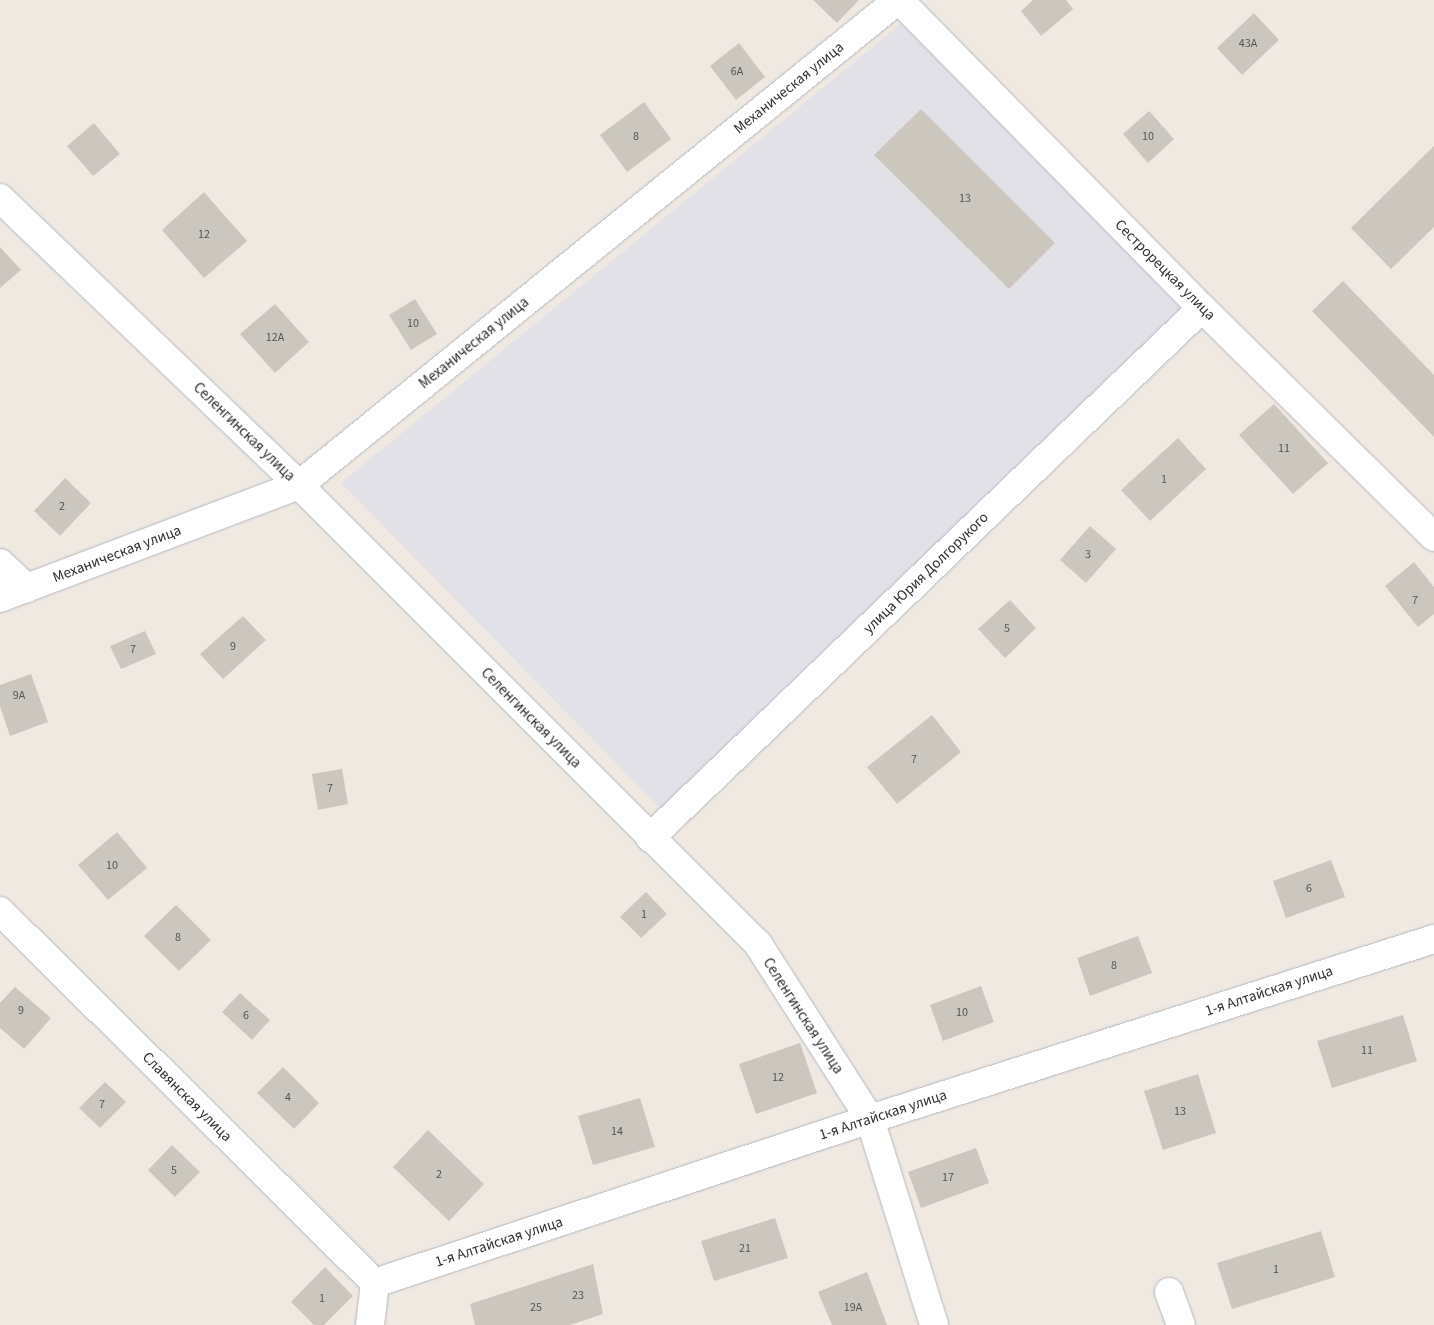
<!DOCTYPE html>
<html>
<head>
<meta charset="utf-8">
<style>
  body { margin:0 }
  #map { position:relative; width:1434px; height:1325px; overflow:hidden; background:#efe9e1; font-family:"Source Sans 3",sans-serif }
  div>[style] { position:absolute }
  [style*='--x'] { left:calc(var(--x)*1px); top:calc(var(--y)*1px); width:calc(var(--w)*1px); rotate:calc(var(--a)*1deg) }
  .industrial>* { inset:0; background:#e3e1e8 }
  .building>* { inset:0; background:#cbc7bf }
  .roads { filter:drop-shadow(0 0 1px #b4b7c1) drop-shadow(0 0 1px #b4b7c1) }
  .minor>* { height:28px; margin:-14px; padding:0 14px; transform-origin:14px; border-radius:14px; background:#fff }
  span { translate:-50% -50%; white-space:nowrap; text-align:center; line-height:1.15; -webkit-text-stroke:4px #fff; paint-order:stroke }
  .number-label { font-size:12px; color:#555452 }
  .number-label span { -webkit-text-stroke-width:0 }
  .street-label { font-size:15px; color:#2e2e2e }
</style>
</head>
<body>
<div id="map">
  <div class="industrial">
    <div style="clip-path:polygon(902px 23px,1192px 310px,666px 814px,341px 483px)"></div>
  </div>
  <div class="building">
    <div style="clip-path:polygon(813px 0,859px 0,837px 23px)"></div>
    <div style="clip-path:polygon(1033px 0,1066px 0,1073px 9px,1041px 36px,1021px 11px)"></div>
    <div style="clip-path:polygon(1254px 13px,1279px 40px,1242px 75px,1217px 48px)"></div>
    <div style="clip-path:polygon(739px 43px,765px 77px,736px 100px,710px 66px)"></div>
    <div style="clip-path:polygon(644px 102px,671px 139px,627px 172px,600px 135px)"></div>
    <div style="clip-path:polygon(921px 109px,1055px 243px,1009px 289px,874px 155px)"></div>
    <div style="clip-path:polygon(1149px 111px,1174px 139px,1148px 163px,1123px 134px)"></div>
    <div style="clip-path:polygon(94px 123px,120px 154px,93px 176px,67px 146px)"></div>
    <div style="clip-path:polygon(1434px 146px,1434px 227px,1391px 269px,1351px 228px)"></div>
    <div style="clip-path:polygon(204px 192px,247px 241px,204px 278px,162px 230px)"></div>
    <div style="clip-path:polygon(0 247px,21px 270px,0 288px)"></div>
    <div style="clip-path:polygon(1343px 281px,1434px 375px,1434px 437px,1312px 311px)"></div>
    <div style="clip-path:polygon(415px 299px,437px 334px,411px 350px,389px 315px)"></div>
    <div style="clip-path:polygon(275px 304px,309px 342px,275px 373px,240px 334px)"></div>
    <div style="clip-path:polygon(1274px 404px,1328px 463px,1293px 494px,1239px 435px)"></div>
    <div style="clip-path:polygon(1178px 438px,1206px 469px,1150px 521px,1121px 490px)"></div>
    <div style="clip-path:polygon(65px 478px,91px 503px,60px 536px,34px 511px)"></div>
    <div style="clip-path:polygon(1090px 526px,1116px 549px,1086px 583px,1060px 560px)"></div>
    <div style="clip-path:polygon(1414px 562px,1434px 587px,1434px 614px,1418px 627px,1385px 586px)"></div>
    <div style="clip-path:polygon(1010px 600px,1036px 628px,1005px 658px,978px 629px)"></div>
    <div style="clip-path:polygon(243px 616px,266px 640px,223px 679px,200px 654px)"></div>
    <div style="clip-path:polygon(145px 631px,156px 654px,121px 669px,110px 646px)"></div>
    <div style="clip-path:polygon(31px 674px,48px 722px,10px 736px,0 706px,0 685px)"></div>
    <div style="clip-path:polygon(932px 715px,961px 752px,897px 804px,867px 767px)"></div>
    <div style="clip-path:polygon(342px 769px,348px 804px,318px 810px,312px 774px)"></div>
    <div style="clip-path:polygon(117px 832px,147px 868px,108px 900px,78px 865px)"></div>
    <div style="clip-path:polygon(1331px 860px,1345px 897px,1286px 918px,1273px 881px)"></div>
    <div style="clip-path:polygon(646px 892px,667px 914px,641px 938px,620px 917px)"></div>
    <div style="clip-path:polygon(176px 905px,211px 940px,179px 971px,144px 936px)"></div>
    <div style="clip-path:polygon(1138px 936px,1152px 973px,1090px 996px,1077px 958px)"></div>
    <div style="clip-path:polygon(981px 986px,994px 1022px,943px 1041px,930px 1005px)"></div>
    <div style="clip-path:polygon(15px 987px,51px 1018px,24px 1049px,0 1028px,0 1003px)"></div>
    <div style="clip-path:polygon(240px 993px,270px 1020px,252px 1040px,222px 1012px)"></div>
    <div style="clip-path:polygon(1403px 1015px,1417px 1061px,1332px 1088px,1317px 1041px)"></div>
    <div style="clip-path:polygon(800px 1043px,817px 1093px,756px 1114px,739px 1064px)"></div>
    <div style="clip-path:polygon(283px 1067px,319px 1103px,294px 1129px,257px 1093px)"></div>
    <div style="clip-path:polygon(1198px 1074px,1216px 1133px,1163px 1150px,1144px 1091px)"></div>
    <div style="clip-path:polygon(105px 1082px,126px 1102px,100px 1128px,79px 1108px)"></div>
    <div style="clip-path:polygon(640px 1098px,655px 1147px,593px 1165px,578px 1116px)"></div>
    <div style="clip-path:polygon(428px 1130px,484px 1184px,449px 1221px,393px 1167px)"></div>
    <div style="clip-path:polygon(172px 1145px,200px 1172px,175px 1197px,148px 1170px)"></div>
    <div style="clip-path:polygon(976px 1148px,989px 1183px,921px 1208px,908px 1172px)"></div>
    <div style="clip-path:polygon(775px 1218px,788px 1258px,714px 1281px,701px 1241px)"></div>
    <div style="clip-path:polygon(1321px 1231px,1335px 1277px,1232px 1309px,1217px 1263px)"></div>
    <div style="clip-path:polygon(593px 1264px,603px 1314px,570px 1325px,475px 1325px,470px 1304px)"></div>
    <div style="clip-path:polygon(325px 1267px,353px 1296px,324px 1325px,314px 1325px,291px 1302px)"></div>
    <div style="clip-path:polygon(867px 1272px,887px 1325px,832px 1325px,818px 1292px)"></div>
  </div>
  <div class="roads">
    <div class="minor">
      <div style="--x:899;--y:0;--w:432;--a:45.5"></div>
      <div style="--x:1202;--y:308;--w:326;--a:44.6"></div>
      <div style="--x:0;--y:198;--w:414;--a:43.8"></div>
      <div style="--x:299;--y:485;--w:649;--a:45"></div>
      <div style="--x:758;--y:944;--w:208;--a:57.4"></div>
      <div style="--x:870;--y:1119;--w:216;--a:72.7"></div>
      <div style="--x:0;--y:563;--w:37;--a:43"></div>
      <div style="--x:0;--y:598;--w:320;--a:-20.7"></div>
      <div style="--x:299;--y:485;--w:771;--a:-39"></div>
      <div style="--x:650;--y:838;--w:765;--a:-43.84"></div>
      <div style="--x:0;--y:911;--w:528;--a:44.77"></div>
      <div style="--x:1169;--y:1292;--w:35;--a:70"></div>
      <div style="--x:370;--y:1325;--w:42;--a:-83.2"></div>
      <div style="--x:375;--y:1283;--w:521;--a:-18.33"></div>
      <div style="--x:870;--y:1119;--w:592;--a:-17.7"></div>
    </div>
  </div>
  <div class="number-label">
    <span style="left:1248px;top:44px">43А</span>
    <span style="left:737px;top:72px">6А</span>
    <span style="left:636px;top:137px">8</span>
    <span style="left:1148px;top:137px">10</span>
    <span style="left:965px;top:199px">13</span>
    <span style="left:204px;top:235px">12</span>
    <span style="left:413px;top:324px">10</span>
    <span style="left:275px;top:338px">12А</span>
    <span style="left:1284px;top:449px">11</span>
    <span style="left:1164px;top:480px">1</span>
    <span style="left:62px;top:507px">2</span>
    <span style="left:1088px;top:555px">3</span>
    <span style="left:1415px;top:601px">7</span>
    <span style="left:1007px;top:629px">5</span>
    <span style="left:233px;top:647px">9</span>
    <span style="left:133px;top:650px">7</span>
    <span style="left:19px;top:696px">9А</span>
    <span style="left:914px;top:760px">7</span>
    <span style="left:330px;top:789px">7</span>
    <span style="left:112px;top:866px">10</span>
    <span style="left:1309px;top:889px">6</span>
    <span style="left:644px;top:915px">1</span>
    <span style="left:178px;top:938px">8</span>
    <span style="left:1114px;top:966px">8</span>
    <span style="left:21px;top:1011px">9</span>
    <span style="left:962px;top:1013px">10</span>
    <span style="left:246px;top:1016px">6</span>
    <span style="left:1367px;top:1051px">11</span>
    <span style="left:778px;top:1078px">12</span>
    <span style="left:288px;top:1098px">4</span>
    <span style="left:102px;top:1105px">7</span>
    <span style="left:1180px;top:1112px">13</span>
    <span style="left:617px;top:1132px">14</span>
    <span style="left:174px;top:1171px">5</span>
    <span style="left:439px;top:1175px">2</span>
    <span style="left:948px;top:1178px">17</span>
    <span style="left:745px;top:1249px">21</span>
    <span style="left:1276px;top:1270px">1</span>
    <span style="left:578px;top:1296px">23</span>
    <span style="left:322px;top:1299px">1</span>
    <span style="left:536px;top:1308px">25</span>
    <span style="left:853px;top:1308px">19А</span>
  </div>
  <div class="street-label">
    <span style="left:789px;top:88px;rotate:-39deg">Механическая улица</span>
    <span style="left:1165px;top:270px;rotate:45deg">Сестрорецкая улица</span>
    <span style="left:474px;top:343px;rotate:-39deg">Механическая улица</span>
    <span style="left:244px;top:432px;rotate:44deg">Селенгинская улица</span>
    <span style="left:117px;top:554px;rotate:-21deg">Механическая улица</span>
    <span style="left:926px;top:573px;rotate:-44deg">улица Юрия Долгорукого</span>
    <span style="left:531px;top:718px;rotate:45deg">Селенгинская улица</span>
    <span style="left:1269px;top:991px;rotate:-18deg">1-я Алтайская улица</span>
    <span style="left:803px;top:1016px;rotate:57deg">Селенгинская улица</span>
    <span style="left:187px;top:1097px;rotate:45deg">Славянская улица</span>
    <span style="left:883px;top:1115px;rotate:-18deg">1-я Алтайская улица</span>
    <span style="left:499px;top:1242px;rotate:-18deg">1-я Алтайская улица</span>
  </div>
</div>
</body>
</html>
